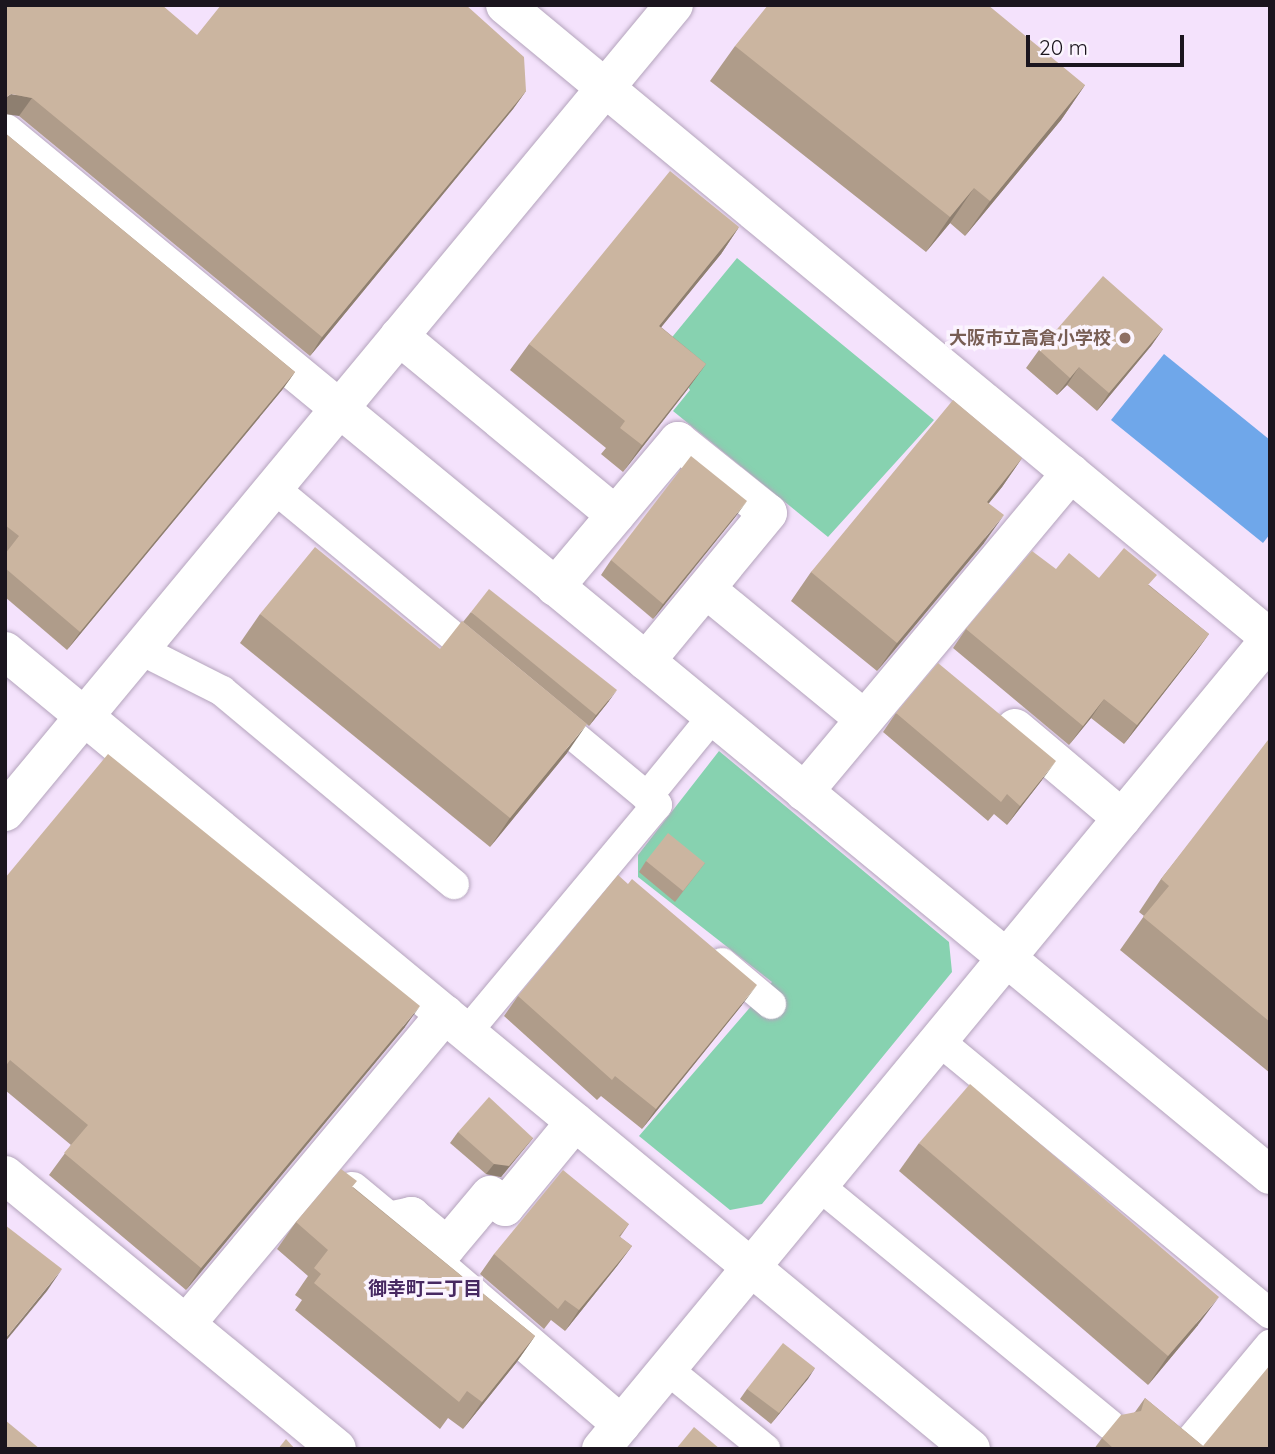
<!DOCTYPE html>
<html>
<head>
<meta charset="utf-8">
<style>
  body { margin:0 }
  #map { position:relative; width:1275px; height:1454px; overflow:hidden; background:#f4e2fc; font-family:Quicksand,"Noto Sans JP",sans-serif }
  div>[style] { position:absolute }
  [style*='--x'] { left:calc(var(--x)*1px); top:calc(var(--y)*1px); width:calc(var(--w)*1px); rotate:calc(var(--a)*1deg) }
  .green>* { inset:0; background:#87d2b0 }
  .water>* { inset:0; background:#6fa7ea }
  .roads { filter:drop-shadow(0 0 2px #b4a4bc) drop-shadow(0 0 2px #b4a4bc) }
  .lane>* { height:30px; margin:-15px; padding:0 15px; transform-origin:15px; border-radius:15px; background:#fff }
  .street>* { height:38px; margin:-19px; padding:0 19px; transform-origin:19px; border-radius:19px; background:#fff }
  .secondary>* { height:38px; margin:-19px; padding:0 19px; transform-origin:19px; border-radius:19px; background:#fff }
  .wall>* { inset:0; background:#af9c8a }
  .shaded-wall>* { inset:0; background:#8e7f70 }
  .building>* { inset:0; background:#cbb5a0 }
  .dots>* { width:19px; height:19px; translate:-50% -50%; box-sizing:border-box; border:4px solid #fbf4fe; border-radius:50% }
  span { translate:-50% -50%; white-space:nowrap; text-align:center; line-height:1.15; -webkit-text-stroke:7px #fbf4fe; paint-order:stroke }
  .education-label { font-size:18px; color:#785e54; font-weight:700 }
  .right { translate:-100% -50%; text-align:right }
  .neighbourhood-label { font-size:19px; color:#472861; font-weight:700 }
  .frame { position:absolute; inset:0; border:7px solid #1b151e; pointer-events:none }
  .scale { position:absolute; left:1026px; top:35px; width:158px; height:32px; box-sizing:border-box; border:4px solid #1b151e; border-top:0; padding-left:9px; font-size:21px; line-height:24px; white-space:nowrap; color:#1b151e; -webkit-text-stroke:5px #fbf4fe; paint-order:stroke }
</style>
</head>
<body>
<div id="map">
  <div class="green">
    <div style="clip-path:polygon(737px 258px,934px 420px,828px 537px,673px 411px,690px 390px,664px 347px)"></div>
    <div style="clip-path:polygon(719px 751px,949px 942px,952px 972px,762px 1204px,730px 1210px,639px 1136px,772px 982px,638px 877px,638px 855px)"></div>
  </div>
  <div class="water">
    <div style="clip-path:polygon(1164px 354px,1270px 440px,1270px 534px,1263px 543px,1111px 420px)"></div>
  </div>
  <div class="roads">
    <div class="lane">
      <div style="--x:274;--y:488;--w:268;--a:39.6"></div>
      <div style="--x:139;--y:649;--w:93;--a:26.8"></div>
      <div style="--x:222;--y:691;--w:302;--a:39.8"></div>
      <div style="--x:647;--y:797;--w:104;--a:-50.8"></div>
      <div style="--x:722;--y:963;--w:64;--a:39.9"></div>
      <div style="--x:467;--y:1032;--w:296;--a:-50.1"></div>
      <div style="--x:657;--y:805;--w:144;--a:-140.3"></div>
      <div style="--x:938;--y:1040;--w:430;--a:39.5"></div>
      <div style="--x:818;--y:1185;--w:378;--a:39.4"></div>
      <div style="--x:667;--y:1369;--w:127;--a:39.2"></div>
      <div style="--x:1183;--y:1449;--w:136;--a:-50.1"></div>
    </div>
    <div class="street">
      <div style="--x:5;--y:133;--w:1639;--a:39.48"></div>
      <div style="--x:399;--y:336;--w:281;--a:39.6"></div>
      <div style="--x:555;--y:587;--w:191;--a:-49.9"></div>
      <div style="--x:678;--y:441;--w:115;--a:38.7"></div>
      <div style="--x:768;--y:513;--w:192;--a:129.5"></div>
      <div style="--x:706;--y:589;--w:205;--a:39.4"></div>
      <div style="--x:5;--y:651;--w:1253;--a:39.56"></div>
      <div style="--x:1015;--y:728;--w:140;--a:40.1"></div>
      <div style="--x:804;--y:792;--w:416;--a:-50.1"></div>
      <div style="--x:5;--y:812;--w:1048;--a:-50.34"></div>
      <div style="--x:575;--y:1122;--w:110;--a:129.5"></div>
      <div style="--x:505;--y:1207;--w:19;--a:-141"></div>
      <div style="--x:490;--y:1195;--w:89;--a:130"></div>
      <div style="--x:433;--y:1263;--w:248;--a:40.6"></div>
      <div style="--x:5;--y:1175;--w:430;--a:39.5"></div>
      <div style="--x:352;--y:1191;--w:47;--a:39.8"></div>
      <div style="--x:388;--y:1221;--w:24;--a:-12"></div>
      <div style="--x:411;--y:1216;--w:47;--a:39.8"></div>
      <div style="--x:186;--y:1324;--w:404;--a:-50.1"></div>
      <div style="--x:601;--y:1449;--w:1051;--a:-50.45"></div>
    </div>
    <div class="secondary">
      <div style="--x:505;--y:5;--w:993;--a:39.61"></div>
    </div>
  </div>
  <div class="wall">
    <div style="clip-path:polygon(5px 5px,197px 35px,526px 91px,513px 109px,310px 356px,19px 116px)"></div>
    <div style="clip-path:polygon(735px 46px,1085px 85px,1061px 120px,965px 236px,950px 223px,926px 252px,710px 81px)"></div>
    <div style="clip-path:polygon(5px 133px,295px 372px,282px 390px,67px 650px,5px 597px)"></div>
    <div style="clip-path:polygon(739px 227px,721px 254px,661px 327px,706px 364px,687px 390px,623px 472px,601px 454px,606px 448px,510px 370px,529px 344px)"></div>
    <div style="clip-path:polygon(1163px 329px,1151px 346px,1097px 411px,1067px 385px,1057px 395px,1026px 368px,1039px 350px)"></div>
    <div style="clip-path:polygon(1022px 458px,1002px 487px,989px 503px,984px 543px,877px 671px,791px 601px,811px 572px)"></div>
    <div style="clip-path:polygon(736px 516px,653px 619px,601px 575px,611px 560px)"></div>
    <div style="clip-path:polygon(1056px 569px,1099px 578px,1149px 585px,1209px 634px,1195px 653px,1124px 744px,1091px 718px,1069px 745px,953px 648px,966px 629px)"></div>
    <div style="clip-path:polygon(471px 612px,609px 701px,589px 726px,463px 622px)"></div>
    <div style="clip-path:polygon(260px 614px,440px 649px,567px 753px,490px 847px,240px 643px)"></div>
    <div style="clip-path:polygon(896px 713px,1042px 780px,1007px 825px,994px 814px,988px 821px,883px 732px)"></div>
    <div style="clip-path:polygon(1270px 742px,1270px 1073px,1120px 950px,1144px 916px,1139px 912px,1161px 879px)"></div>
    <div style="clip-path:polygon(646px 861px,705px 863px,675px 902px,639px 872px)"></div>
    <div style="clip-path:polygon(5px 878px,405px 1027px,186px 1290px,49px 1175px,71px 1145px,5px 1090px)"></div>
    <div style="clip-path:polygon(518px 996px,742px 1005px,642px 1129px,601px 1096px,597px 1100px,504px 1016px)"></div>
    <div style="clip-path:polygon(458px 1132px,533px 1138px,501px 1177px,486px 1174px,450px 1143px)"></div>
    <div style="clip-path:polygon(919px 1143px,1198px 1325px,1148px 1385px,899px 1171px)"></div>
    <div style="clip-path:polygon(353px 1187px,535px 1336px,516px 1363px,463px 1429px,448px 1418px,440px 1429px,295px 1310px,302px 1300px,295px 1295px,308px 1276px,277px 1249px,296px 1222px)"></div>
    <div style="clip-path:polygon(629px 1224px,620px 1237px,632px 1246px,617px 1266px,565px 1331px,551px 1320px,544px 1329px,480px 1274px,494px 1254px)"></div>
    <div style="clip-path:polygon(815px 1368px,771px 1424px,740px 1399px,747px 1389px)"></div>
    <div style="clip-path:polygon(1145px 1398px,1203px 1446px,1270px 1449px,1094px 1449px,1102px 1438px,1135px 1412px)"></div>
  </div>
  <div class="shaded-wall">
    <div style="clip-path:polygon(1085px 85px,1061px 120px,965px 236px,990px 201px)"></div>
    <div style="clip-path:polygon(526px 91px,513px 109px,310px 356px,322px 337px)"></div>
    <div style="clip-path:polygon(11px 94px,32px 98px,19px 116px,5px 114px,5px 98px)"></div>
    <div style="clip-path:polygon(974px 188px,950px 223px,926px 252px,950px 217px)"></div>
    <div style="clip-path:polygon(739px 227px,721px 254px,641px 352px,659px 326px)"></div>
    <div style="clip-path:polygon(1163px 329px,1151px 346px,1097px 411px,1109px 393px)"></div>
    <div style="clip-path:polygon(706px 364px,687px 390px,623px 472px,642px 445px)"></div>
    <div style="clip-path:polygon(1079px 367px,1067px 385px,1057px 395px,1070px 378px)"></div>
    <div style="clip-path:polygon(295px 372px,282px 390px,67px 650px,80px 632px)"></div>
    <div style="clip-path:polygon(1022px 458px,1002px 487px,967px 530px,987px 502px)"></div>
    <div style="clip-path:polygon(747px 501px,736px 516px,653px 619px,663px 604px)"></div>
    <div style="clip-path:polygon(1004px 515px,984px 543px,877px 671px,897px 643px)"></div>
    <div style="clip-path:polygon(1209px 634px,1195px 653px,1124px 744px,1137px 725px)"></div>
    <div style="clip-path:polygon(617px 690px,609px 701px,589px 726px,596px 715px)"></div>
    <div style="clip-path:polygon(1104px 699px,1091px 718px,1069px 745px,1083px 726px)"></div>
    <div style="clip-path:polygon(587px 724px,567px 753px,490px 847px,510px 818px)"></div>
    <div style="clip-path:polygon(1056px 761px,1042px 780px,1007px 825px,1020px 806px)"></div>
    <div style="clip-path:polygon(757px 985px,742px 1005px,642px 1129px,656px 1109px)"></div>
    <div style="clip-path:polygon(420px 1006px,405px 1027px,186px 1290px,201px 1268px)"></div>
    <div style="clip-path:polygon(533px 1138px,501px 1177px,486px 1174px,494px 1164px)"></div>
    <div style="clip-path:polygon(632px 1246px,617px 1266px,565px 1331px,579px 1310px)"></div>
    <div style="clip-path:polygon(62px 1269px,47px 1291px,5px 1342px,5px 1339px)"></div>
    <div style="clip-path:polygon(1219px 1297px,1198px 1325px,1148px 1385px,1168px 1356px)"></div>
    <div style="clip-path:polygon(535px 1336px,516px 1363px,463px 1429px,482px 1402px)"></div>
    <div style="clip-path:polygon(815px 1368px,808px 1379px,771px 1424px,779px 1413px)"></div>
  </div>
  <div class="building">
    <div style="clip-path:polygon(5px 5px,162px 5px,197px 35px,221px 5px,466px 5px,524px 57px,526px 91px,322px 337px,32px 98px,11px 94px,5px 98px)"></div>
    <div style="clip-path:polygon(768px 5px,988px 5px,1085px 85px,990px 201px,974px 188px,950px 217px,735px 46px)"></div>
    <div style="clip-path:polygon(5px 133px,295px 372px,80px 632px,5px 568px,5px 554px,19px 536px,5px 525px)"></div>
    <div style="clip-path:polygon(670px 171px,739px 227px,659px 326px,706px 364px,642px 445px,620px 428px,625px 421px,529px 344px)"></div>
    <div style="clip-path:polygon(1103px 276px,1163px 329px,1109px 393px,1079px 367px,1070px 378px,1039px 350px)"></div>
    <div style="clip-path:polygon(953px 400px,1022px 458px,987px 502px,1004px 515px,897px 643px,811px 572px)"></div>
    <div style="clip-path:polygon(691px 456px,747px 501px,663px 604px,611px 560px)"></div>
    <div style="clip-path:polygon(315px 547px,440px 649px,462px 621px,587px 724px,510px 818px,260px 614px)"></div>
    <div style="clip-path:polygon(1124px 548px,1157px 575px,1148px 585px,1209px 634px,1137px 725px,1104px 699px,1083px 726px,966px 629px,1032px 551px,1056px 569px,1069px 553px,1099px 578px)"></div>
    <div style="clip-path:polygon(489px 589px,617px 690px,596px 715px,471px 612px)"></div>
    <div style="clip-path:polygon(938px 663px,1056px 761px,1020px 806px,1007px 794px,1001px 802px,896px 713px)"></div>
    <div style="clip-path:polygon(1268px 740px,1270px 742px,1270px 1022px,1143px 917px,1169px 886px,1161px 879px)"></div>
    <div style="clip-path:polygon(108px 754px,420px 1006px,201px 1268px,64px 1153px,88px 1125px,10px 1060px,5px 1067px,5px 878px)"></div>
    <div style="clip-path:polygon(668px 833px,705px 863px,683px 891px,646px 861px)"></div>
    <div style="clip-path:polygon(618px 875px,628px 884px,632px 879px,757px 985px,656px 1109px,615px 1076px,612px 1080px,518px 996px)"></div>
    <div style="clip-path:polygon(970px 1084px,1219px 1297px,1168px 1356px,919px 1143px)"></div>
    <div style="clip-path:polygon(489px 1097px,533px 1138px,509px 1166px,494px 1164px,458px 1132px)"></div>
    <div style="clip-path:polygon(341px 1169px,357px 1181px,352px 1187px,535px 1336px,482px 1402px,467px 1391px,459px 1402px,314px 1283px,321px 1274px,314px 1268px,328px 1250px,296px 1222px)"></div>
    <div style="clip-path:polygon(563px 1170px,629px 1224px,619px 1236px,632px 1246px,579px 1310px,565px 1300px,558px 1309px,494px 1254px)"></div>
    <div style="clip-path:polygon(5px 1225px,62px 1269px,5px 1339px)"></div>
    <div style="clip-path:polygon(783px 1343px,815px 1368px,779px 1413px,747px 1389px)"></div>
    <div style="clip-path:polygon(1270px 1365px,1270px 1449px,1114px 1449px,1102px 1438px,1121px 1415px,1141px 1411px,1145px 1398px,1203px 1446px)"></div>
    <div style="clip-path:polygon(5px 1420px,40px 1449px,5px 1449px)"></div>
    <div style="clip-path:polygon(694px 1427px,720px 1449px,676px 1449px)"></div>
    <div style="clip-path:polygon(286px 1439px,295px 1449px,278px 1449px)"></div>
  </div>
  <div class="dots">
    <div style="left:1125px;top:338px;background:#8d6e63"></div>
  </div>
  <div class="education-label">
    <span class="right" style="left:1111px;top:338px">大阪市立高倉小学校</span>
  </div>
  <div class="neighbourhood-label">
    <span style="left:425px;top:1289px">御幸町二丁目</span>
  </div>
  <div class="frame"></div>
  <div class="scale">20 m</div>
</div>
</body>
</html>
